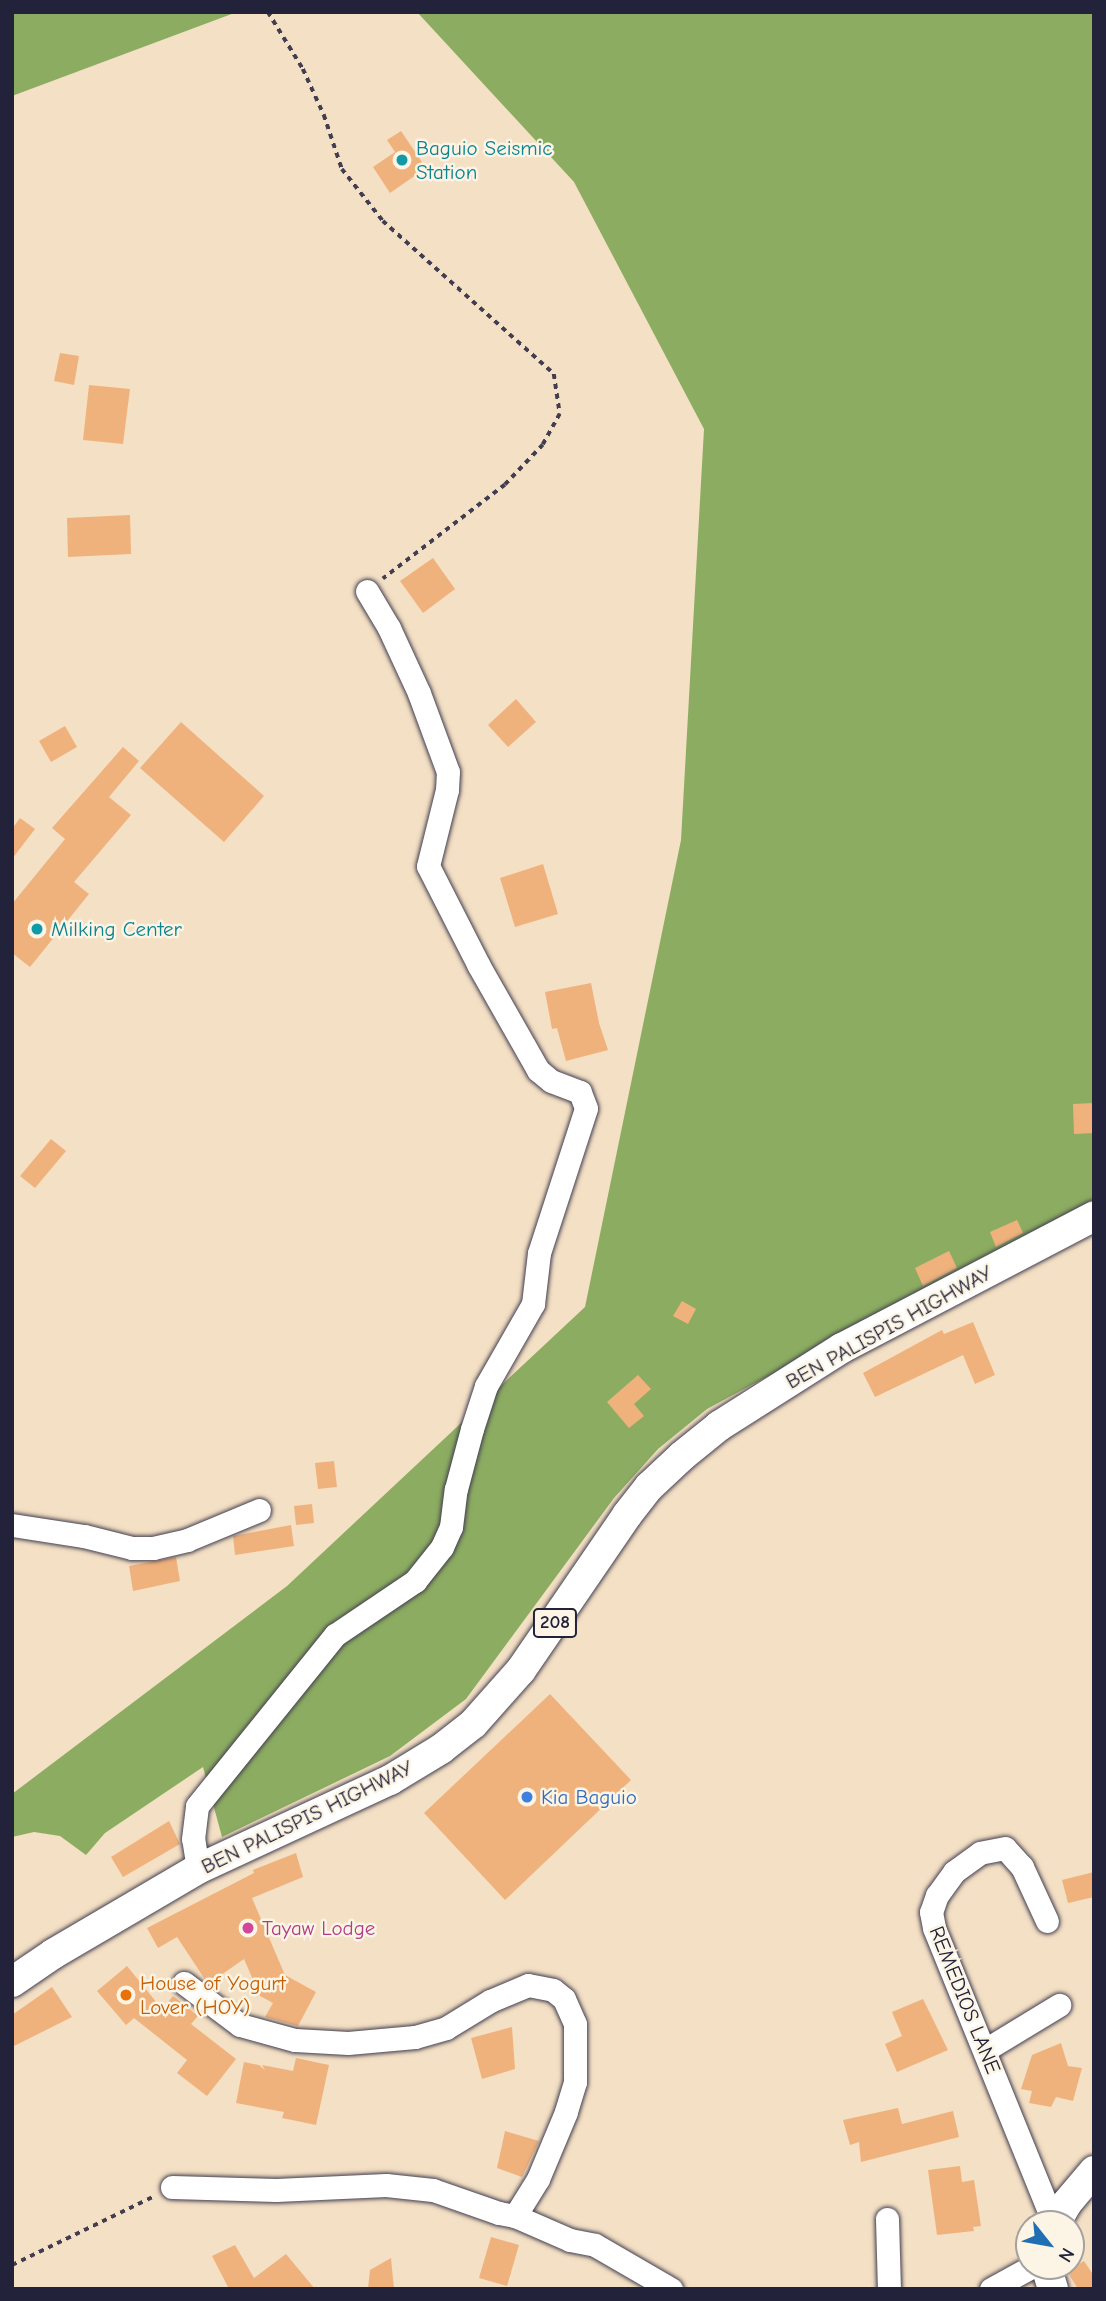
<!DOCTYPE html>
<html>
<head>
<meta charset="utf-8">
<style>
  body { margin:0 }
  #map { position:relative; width:1106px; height:2301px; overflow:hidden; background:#f4e0c4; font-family:"Comic Neue",sans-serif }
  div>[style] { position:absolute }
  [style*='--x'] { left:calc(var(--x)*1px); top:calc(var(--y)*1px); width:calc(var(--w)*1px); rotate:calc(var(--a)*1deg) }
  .forest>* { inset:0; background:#8cad61 }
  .building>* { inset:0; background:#f0b27d }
  .path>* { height:3.5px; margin-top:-1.75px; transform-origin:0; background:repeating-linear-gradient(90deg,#423e50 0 5px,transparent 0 10px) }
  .roads { filter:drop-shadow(0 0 2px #423e50) drop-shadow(0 0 2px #423e50) }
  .minor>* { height:23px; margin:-11.5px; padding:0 11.5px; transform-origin:11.5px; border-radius:11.5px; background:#fff }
  .major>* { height:30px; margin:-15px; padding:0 15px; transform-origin:15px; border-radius:15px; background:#fff }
  .dots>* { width:19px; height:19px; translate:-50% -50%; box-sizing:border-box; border:4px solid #fcf5e5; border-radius:50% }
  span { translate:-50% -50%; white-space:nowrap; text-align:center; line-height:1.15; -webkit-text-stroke:5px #fcf5e5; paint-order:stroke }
  .shield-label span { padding:2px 5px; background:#fcf5e5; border:2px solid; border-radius:5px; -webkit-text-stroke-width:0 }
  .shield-label { font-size:19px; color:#22223b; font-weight:700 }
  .culture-label { font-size:21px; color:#0d838f }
  .left { translate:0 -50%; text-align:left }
  .street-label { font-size:21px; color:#22223b }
  .shop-label { font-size:21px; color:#366cbe }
  .hotel-label { font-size:21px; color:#b23c85 }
  .food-label { font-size:21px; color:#c56008 }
  .frame { position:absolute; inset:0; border:14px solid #22223b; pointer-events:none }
  .north { position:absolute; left:1015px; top:2210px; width:70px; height:70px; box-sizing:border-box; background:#fcf5e5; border:2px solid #a5a1a1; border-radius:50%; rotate:121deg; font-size:19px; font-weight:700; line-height:28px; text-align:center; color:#22223b }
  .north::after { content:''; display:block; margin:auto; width:24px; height:32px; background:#1f6fb2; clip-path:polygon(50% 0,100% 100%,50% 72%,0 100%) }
</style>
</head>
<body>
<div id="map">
  <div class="forest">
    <div style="clip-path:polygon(12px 12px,237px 12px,12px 96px)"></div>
    <div style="clip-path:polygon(417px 12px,1094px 12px,1094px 1201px,707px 1409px,658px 1449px,614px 1498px,466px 1699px,390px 1756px,222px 1837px,203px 1767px,105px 1833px,86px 1855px,60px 1836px,34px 1832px,12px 1837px,12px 1794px,287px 1586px,585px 1307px,681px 840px,704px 429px,574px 182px)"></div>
  </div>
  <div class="building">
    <div style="clip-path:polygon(401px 131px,426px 168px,390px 193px,373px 167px,395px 152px,387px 140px)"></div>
    <div style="clip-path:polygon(60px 353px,79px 356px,74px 385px,54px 381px)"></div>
    <div style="clip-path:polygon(89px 385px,130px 389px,123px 444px,83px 440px)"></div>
    <div style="clip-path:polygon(130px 515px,131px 554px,68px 557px,67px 518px)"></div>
    <div style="clip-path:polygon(433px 558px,455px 589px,423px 613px,400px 581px)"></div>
    <div style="clip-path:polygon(516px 699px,536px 722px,508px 747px,488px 725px)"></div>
    <div style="clip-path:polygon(181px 722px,264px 796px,224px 842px,140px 768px)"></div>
    <div style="clip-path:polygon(65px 726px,77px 747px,51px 762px,39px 741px)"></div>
    <div style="clip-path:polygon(123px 747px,139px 761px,109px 797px,131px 815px,74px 882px,89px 894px,30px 967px,12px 953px,12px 904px,65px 839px,52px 828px)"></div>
    <div style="clip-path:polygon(20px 818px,35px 829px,12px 859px,12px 829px)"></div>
    <div style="clip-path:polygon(543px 864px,558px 914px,515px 927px,500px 878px)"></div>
    <div style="clip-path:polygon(591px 983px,599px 1023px,608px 1050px,566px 1061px,557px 1028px,552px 1029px,545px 992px)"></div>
    <div style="clip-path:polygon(1094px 1103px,1094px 1133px,1074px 1134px,1073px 1104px)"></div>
    <div style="clip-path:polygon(51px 1139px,66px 1151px,35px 1188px,20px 1176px)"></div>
    <div style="clip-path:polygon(1017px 1220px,1023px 1233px,996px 1247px,990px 1232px)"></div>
    <div style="clip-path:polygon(949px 1251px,957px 1268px,923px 1286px,915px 1268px)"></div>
    <div style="clip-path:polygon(682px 1301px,696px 1309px,688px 1324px,673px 1316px)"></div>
    <div style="clip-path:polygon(973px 1322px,995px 1375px,975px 1384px,963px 1355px,875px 1397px,863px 1373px,942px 1330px,944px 1334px)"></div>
    <div style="clip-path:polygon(638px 1375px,651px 1389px,634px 1404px,644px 1416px,629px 1428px,607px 1402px)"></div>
    <div style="clip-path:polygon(334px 1461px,337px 1487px,318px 1489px,315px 1463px)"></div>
    <div style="clip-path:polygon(312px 1504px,314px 1523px,296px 1525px,294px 1506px)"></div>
    <div style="clip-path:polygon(291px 1525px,294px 1546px,235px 1555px,233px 1536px)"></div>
    <div style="clip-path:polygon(176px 1557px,180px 1581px,133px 1591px,129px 1566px)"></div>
    <div style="clip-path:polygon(550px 1694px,631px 1780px,505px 1900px,424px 1813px)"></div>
    <div style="clip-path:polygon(169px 1821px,180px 1844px,123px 1877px,111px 1857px)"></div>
    <div style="clip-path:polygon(296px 1853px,303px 1877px,252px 1898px,285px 1975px,316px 1992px,298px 2026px,265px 2017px,273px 2003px,260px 1996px,244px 1959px,208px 1984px,177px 1937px,158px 1948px,147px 1928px,254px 1873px,253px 1870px)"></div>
    <div style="clip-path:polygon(1094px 1872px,1094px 1897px,1068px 1903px,1062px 1880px)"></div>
    <div style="clip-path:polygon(127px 1966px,162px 2009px,173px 1996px,198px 2016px,191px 2024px,236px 2059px,207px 2096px,177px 2073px,187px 2060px,134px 2018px,126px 2025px,97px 1991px)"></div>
    <div style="clip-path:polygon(52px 1987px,72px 2017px,12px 2047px,12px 2015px)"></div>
    <div style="clip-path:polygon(923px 1999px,948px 2050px,897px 2072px,885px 2044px,902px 2036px,892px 2012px)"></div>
    <div style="clip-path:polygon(512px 2027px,515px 2069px,482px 2079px,471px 2038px)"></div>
    <div style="clip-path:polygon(1061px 2043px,1068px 2066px,1082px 2068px,1073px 2101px,1056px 2097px,1051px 2107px,1029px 2103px,1032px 2091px,1021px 2089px,1032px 2055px)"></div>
    <div style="clip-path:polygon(296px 2058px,329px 2065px,316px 2125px,282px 2118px,284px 2112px,236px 2103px,244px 2062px,259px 2065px,265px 2070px,262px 2065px,293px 2071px)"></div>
    <div style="clip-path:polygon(898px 2108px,902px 2124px,953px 2111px,959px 2137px,861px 2162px,859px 2142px,850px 2145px,843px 2120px)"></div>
    <div style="clip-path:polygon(505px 2131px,539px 2141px,522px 2177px,497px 2168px)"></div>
    <div style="clip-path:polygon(960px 2166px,962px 2182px,974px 2180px,981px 2226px,973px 2227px,974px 2231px,937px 2235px,928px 2170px)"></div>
    <div style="clip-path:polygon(491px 2237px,519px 2245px,507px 2286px,479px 2278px)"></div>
    <div style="clip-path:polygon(235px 2245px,254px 2278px,286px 2254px,315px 2289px,229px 2289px,212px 2256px)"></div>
    <div style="clip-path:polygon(391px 2258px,394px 2289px,368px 2289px,370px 2270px)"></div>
    <div style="clip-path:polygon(1084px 2261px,1094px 2276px,1094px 2289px,1078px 2289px,1067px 2271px)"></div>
  </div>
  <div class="path">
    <div style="--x:268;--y:12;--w:67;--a:58.4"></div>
    <div style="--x:303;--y:69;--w:51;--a:65.5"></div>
    <div style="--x:324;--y:115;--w:57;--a:71.6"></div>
    <div style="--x:342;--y:169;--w:66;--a:51.7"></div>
    <div style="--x:383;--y:221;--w:229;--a:41.8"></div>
    <div style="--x:554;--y:374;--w:40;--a:81.5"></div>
    <div style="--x:560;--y:414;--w:35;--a:119"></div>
    <div style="--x:543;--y:445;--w:55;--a:133.5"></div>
    <div style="--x:505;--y:485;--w:154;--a:142.4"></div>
    <div style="--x:12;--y:2265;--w:159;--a:-25.8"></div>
  </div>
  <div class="roads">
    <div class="minor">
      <div style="--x:12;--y:1525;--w:73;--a:8.7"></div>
      <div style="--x:84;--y:1536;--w:49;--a:14"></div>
      <div style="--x:132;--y:1548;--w:21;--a:0"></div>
      <div style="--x:153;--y:1548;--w:35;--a:-13"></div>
      <div style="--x:187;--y:1540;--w:78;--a:-22.6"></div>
      <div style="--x:198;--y:1869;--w:30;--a:-99"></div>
      <div style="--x:193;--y:1839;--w:33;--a:-83"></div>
      <div style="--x:197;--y:1806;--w:220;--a:-51.1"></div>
      <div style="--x:335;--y:1635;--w:97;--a:-34"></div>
      <div style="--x:415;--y:1581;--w:43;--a:-51.5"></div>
      <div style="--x:442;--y:1547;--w:22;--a:-66"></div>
      <div style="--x:451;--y:1527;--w:38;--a:-83"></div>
      <div style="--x:456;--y:1489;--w:62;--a:-75.1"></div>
      <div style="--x:472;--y:1429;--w:45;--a:-72"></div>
      <div style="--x:486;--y:1386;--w:95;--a:-60.2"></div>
      <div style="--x:533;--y:1304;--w:51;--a:-83.3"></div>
      <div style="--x:539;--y:1253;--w:152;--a:-72"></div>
      <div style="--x:586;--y:1108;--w:17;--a:-111"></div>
      <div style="--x:580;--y:1092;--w:31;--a:-159"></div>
      <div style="--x:551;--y:1081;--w:17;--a:-140"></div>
      <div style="--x:538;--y:1070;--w:120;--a:-119.6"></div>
      <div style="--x:479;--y:966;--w:112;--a:-117"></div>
      <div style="--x:428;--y:866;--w:78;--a:-76"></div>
      <div style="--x:447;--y:790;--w:18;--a:-87"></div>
      <div style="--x:448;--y:772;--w:84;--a:-110.2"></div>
      <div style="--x:419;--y:693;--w:72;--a:-114.8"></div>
      <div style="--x:389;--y:628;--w:43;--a:-120.7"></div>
      <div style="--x:1047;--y:1921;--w:60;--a:-114.8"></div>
      <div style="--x:1022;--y:1867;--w:25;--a:-132"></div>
      <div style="--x:1005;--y:1848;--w:25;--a:169"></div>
      <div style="--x:980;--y:1853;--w:32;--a:144"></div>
      <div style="--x:954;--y:1872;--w:29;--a:126"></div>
      <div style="--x:937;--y:1895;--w:18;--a:109"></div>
      <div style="--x:931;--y:1912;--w:16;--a:79"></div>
      <div style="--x:934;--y:1928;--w:319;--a:67.9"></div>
      <div style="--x:184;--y:1983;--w:70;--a:36.9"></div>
      <div style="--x:240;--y:2025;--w:57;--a:15.3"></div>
      <div style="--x:295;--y:2040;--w:53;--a:3.2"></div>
      <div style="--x:348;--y:2043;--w:67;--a:-5.1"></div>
      <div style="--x:415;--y:2037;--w:32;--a:-16"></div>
      <div style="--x:446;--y:2028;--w:52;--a:-31.5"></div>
      <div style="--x:490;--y:2001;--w:41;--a:-22.8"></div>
      <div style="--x:528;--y:1985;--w:25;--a:11"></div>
      <div style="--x:553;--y:1990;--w:14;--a:39"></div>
      <div style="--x:564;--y:1999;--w:27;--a:66"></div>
      <div style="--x:575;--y:2024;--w:58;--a:90"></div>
      <div style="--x:575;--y:2082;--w:31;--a:107"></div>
      <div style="--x:566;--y:2112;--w:73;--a:112.7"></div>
      <div style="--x:538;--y:2179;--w:44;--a:121.9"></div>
      <div style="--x:985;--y:2050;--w:87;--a:-31.3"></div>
      <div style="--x:172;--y:2187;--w:104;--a:1.7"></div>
      <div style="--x:276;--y:2190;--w:110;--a:-2.6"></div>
      <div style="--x:386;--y:2185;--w:47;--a:6.1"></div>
      <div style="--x:433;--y:2190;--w:70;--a:19.2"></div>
      <div style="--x:499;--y:2213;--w:16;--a:11"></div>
      <div style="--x:515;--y:2216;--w:60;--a:23.6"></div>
      <div style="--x:570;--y:2240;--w:25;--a:11"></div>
      <div style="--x:595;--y:2245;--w:88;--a:30.1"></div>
      <div style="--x:887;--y:2219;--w:70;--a:88.4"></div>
      <div style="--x:991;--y:2289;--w:48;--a:-28.7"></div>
    </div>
    <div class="major">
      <div style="--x:12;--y:1982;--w:50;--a:-34.3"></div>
      <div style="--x:53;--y:1954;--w:168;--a:-30.4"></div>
      <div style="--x:198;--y:1869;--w:212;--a:-24.9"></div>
      <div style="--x:390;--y:1780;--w:60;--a:-31.3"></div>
      <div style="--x:441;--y:1749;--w:41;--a:-38"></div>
      <div style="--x:473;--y:1724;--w:72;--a:-48.4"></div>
      <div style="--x:521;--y:1670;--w:188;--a:-55.6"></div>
      <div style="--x:627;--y:1515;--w:36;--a:-52"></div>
      <div style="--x:649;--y:1487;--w:45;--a:-43.2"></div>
      <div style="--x:682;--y:1456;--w:48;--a:-39"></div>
      <div style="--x:719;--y:1426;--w:146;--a:-32.4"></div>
      <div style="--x:842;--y:1348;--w:284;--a:-27.6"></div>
      <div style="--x:1055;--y:2224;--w:24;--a:-60"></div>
      <div style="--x:1067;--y:2203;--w:42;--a:-49.8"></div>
      <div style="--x:1046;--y:2266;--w:24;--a:73"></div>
    </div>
  </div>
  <div class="dots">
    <div style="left:402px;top:160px;background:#0f9aa8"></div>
    <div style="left:37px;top:929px;background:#0f9aa8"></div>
    <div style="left:527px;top:1797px;background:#3f7fe0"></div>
    <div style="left:248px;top:1928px;background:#d1479c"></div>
    <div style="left:126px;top:1995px;background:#e8710a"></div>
  </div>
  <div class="shield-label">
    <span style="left:555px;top:1623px">208</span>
  </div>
  <div class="culture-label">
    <span class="left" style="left:416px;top:160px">Baguio Seismic<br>Station</span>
    <span class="left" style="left:51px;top:929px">Milking Center</span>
  </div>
  <div class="street-label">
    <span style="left:889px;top:1327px;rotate:-29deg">BEN PALISPIS HIGHWAY</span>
    <span style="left:307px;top:1817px;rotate:-26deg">BEN PALISPIS HIGHWAY</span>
    <span style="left:965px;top:2000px;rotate:68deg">REMEDIOS LANE</span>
  </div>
  <div class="shop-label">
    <span class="left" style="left:541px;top:1797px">Kia Baguio</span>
  </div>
  <div class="hotel-label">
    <span class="left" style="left:262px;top:1928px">Tayaw Lodge</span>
  </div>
  <div class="food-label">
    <span class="left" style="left:140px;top:1995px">House of Yogurt<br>Lover (HOY)</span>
  </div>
  <div class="frame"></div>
  <div class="north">N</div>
</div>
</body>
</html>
